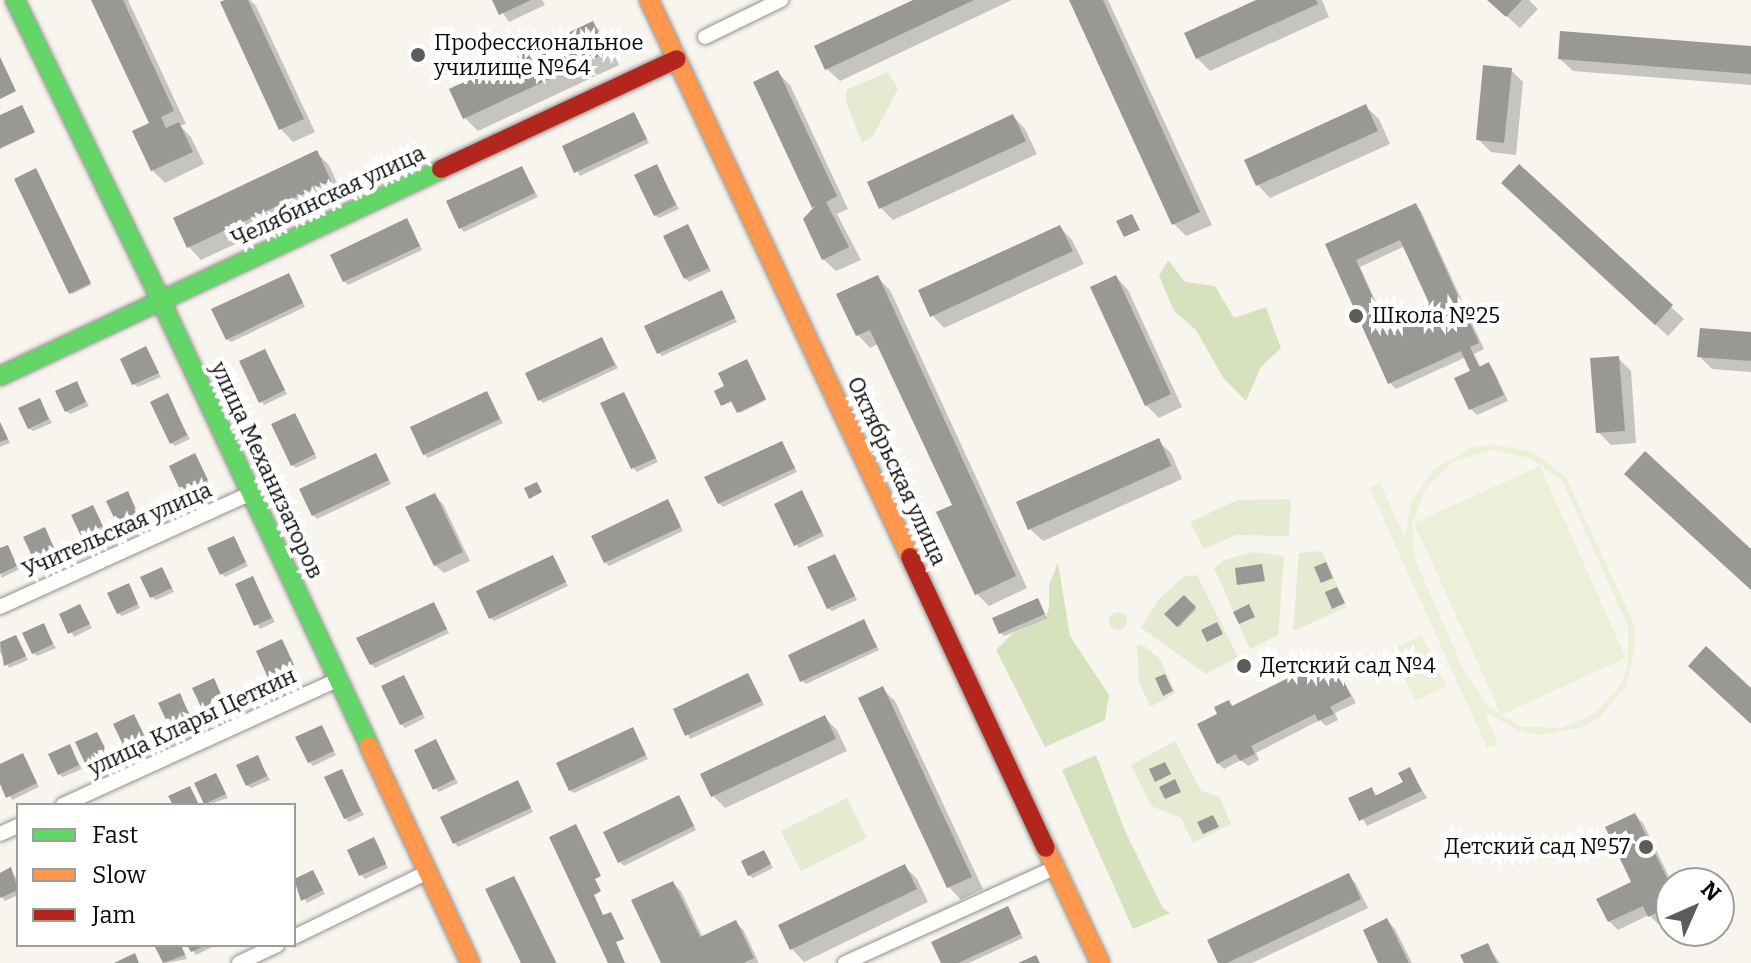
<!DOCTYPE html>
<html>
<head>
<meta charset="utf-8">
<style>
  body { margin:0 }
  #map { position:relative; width:1751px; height:963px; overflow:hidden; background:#f8f5ee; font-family:Bitter,serif }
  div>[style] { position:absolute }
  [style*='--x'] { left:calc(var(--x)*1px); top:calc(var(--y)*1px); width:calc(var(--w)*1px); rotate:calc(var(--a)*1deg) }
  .green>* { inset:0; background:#e4ebd0 }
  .round { border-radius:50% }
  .forest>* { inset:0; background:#d6e2be }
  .pitch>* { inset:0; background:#edf0d9 }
  .shadow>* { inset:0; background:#0003 }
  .building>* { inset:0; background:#9a9894 }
  .roads { filter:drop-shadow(0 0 2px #91908d) drop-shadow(0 0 2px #91908d) }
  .street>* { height:14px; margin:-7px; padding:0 7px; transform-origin:7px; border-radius:7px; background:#fefefc }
  .fast>* { height:18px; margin:-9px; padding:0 9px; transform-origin:9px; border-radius:9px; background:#63d668 }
  .slow>* { height:18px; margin:-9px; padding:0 9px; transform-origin:9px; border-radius:9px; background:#ff974d }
  .jam>* { height:18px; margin:-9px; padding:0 9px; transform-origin:9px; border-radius:9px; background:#b3261e }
  .dots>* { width:22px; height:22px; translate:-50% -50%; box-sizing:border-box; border:4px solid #fff; border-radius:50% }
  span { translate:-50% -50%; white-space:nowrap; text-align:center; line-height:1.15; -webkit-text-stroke:8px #fff; paint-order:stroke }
  .poi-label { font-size:22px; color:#0a0a0a }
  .left { translate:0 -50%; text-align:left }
  .right { translate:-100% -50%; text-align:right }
  .street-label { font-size:22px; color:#0a0a0a }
  .legend { position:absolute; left:16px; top:803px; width:280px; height:144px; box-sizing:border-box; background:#fff; border:2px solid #9d9d9d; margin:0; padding:10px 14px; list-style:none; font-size:24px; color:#0a0a0a }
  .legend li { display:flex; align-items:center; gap:16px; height:40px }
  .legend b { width:40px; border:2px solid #9d9d9d }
  .north { position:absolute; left:1655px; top:867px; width:80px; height:80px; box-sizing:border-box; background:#fff; border:2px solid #9d9d9d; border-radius:50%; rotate:45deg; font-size:22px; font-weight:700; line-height:32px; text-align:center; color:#0a0a0a }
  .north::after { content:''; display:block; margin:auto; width:28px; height:36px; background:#5d5c5a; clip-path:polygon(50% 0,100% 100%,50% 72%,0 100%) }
</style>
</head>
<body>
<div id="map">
  <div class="green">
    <div style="clip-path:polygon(888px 72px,898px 89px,873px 136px,862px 143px,846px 102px,846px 90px)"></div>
    <div style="clip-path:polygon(1291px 499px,1289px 536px,1236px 535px,1204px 549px,1190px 522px,1237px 500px)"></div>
    <div style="clip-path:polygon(1322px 551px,1347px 607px,1293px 631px,1299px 553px)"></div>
    <div style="clip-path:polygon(1253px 552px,1284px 556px,1278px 635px,1250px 649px,1214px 568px,1224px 560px)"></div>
    <div style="clip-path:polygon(1197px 575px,1238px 657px,1206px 674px,1141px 628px,1158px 600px,1183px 577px)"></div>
    <div class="round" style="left:1109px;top:612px;width:18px;height:18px"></div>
    <div style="clip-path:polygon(1137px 645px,1144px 646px,1159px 658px,1176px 693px,1150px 707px,1139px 681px)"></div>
    <div style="clip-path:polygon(1175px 741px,1201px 791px,1219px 796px,1231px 824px,1193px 843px,1181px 818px,1151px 806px,1131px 765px)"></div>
    <div style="clip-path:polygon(847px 798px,867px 838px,801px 871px,781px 831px)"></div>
  </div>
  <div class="forest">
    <div style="clip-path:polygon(1168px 260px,1185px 282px,1215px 286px,1234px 318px,1266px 307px,1281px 348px,1261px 367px,1246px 401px,1224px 379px,1196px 330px,1174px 311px,1159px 276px)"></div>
    <div style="clip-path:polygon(1058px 563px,1070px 636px,1109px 695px,1105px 720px,1045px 747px,996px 650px,1014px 632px,1045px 618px,1049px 608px,1049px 585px)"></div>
    <div style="clip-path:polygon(1096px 755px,1125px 831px,1163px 908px,1170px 913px,1133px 929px,1062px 770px)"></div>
  </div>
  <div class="pitch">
    <div style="clip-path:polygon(evenodd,1492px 444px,1533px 452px,1566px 477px,1634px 624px,1636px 645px,1626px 686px,1599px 718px,1581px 728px,1539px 735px,1519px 731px,1484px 711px,1498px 744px,1487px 748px,1369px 487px,1380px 482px,1405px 538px,1411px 503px,1434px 469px,1471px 448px,1492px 444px,1492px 450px,1530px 458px,1562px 481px,1628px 626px,1628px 665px,1621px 683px,1596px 713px,1560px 728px,1520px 726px,1487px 706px,1465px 673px,1414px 557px,1412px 525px,1426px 488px,1454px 461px,1492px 450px)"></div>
    <div style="clip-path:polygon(1540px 466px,1626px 658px,1501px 715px,1414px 523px)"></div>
    <div style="clip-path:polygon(1422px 635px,1447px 686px,1415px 701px,1390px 650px)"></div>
  </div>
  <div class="shadow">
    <div style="clip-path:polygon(93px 0,128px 0,186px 124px,180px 126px,191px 137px,204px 164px,165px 183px,152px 170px,151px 124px)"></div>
    <div style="clip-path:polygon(229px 0,250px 0,256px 6px,315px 132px,293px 142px,281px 129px,222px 3px)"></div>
    <div style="clip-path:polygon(494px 0,542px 0,545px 5px,509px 22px)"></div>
    <div style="clip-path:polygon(918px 0,1012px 0,840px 81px,827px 69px)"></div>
    <div style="clip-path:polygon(1071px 0,1108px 0,1212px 225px,1186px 236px,1174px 224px)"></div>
    <div style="clip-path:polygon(1261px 0,1322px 0,1329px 17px,1210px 71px,1197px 58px)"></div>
    <div style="clip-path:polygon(1489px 0,1529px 0,1538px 9px,1520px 28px)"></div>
    <div style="clip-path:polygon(593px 24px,605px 36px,619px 65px,478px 131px,465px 118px,452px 90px)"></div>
    <div style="clip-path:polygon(1751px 48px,1751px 85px,1573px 71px,1560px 59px)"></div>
    <div style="clip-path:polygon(1511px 70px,1523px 82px,1516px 155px,1491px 152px,1478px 139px)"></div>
    <div style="clip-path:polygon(778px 73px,790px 85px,848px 209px,837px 214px,861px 260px,836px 271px,823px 259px,816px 209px)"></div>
    <div style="clip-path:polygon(1366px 107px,1379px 119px,1390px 144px,1270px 198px,1258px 185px)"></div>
    <div style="clip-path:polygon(23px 108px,34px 133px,0 149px,0 117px)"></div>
    <div style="clip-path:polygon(634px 114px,649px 143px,580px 176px,564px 147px)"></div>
    <div style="clip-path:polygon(1013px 116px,1025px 129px,1037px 154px,893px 220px,881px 208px)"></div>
    <div style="clip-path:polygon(317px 153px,329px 165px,342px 194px,201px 260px,189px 247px,176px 219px)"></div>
    <div style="clip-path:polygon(657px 167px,679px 209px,659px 218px,655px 215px)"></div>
    <div style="clip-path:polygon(522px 168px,538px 197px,464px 232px,461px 228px)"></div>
    <div style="clip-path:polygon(37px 172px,91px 285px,72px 294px,70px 293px)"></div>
    <div style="clip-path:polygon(1516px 195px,1671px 307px,1684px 319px,1668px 336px)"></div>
    <div style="clip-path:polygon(evenodd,1415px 205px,1421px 211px,1484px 349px,1474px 354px,1481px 368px,1488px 365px,1494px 371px,1508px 401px,1477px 415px,1471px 409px,1473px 372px,1466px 357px,1396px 389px,1390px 383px,1327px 245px,1415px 205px,1405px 246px,1431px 304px,1386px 324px,1360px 267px,1405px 246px)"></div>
    <div style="clip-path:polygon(407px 221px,422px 250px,348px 285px,344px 281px)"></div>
    <div style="clip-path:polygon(687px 227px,711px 271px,689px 282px,685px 278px)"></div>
    <div style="clip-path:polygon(1060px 227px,1072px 240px,1084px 264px,944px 328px,932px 315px)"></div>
    <div style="clip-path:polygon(288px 275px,305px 307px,231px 342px,227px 339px)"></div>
    <div style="clip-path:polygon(877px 277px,890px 290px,1027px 588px,989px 606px,977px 594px,954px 506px,878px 344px,870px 348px,858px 335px)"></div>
    <div style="clip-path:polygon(1116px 277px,1128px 290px,1182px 407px,1159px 418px,1146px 405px)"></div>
    <div style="clip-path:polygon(721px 292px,737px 322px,662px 356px,659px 353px)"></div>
    <div style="clip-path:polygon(1751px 334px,1751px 372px,1712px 369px,1699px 356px)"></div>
    <div style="clip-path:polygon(602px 339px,618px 368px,543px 403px,540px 400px)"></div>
    <div style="clip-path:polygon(146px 349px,161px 377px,138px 387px,134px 384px)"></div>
    <div style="clip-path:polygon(265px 351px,287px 394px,264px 405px,261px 401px)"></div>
    <div style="clip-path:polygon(1618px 358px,1631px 371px,1636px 443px,1611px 445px,1598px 432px)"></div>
    <div style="clip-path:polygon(748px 363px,766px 400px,740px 413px,734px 401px,723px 405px,727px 387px)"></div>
    <div style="clip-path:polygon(76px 383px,89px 406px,70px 414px,66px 411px)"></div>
    <div style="clip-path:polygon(487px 393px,503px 423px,428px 458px,424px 454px)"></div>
    <div style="clip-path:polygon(624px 394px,658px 462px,637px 472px,633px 468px)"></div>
    <div style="clip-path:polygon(167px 396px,190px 439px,175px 446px,171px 442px)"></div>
    <div style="clip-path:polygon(39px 401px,52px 423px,33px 431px,29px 428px)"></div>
    <div style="clip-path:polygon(295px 415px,317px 458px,296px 468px,292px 465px)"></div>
    <div style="clip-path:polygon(0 422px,10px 443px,0 447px)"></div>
    <div style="clip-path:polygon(1158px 441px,1171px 453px,1182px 479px,1043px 541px,1030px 529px)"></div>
    <div style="clip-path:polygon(782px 443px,797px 472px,723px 507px,719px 503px)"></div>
    <div style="clip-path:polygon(376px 455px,391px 484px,317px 519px,313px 515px)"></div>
    <div style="clip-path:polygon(195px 456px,210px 484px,187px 494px,183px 491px)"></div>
    <div style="clip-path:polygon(127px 493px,140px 516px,121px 524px,117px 521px)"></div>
    <div style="clip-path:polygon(802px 493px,824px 536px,799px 548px,796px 544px)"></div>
    <div style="clip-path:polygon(434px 495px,443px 504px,470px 561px,444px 573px,435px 565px)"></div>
    <div style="clip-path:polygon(668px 502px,683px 531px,609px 566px,605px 562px)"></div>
    <div style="clip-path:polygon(93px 508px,105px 530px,86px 539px,83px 535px)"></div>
    <div style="clip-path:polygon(44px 530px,57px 552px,38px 561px,34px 557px)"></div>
    <div style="clip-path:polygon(233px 538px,248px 566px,225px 577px,221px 573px)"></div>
    <div style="clip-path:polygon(7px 547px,20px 569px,1px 578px,0 550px)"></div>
    <div style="clip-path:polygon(835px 556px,857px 600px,832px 611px,828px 608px)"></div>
    <div style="clip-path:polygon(553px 557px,568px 586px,494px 621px,490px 617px)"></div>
    <div style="clip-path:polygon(162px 569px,174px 592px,156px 600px,152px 597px)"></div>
    <div style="clip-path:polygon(252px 579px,275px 622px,260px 629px,238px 585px)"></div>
    <div style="clip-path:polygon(128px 586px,140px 608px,122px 616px,118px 613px)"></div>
    <div style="clip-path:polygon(1184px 598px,1196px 609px,1179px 627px,1167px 614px)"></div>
    <div style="clip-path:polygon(1037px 601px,1047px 618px,1004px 636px,1001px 633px)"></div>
    <div style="clip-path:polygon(434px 604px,449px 633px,375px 668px,371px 664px)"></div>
    <div style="clip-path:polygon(80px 606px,92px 628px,74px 637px,61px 615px)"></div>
    <div style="clip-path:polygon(863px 621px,879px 650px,806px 684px,802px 681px)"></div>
    <div style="clip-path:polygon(43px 625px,56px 648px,37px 656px,33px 653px)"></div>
    <div style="clip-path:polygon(16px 637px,28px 660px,9px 668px,0 652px,0 645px)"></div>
    <div style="clip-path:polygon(282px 641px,296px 669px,273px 680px,269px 676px)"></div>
    <div style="clip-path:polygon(1331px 659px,1356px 703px,1335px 713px,1338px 720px,1326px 726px,1320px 720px,1256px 753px,1259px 760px,1248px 766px,1241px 760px,1224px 769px,1218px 763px,1220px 715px,1229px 703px,1234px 708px,1299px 675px,1307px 661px,1313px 668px)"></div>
    <div style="clip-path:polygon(748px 675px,764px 705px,690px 739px,676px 710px)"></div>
    <div style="clip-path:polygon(404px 677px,425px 718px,405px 728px,401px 724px)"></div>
    <div style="clip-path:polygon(213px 680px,226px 703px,207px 711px,203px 708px)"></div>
    <div style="clip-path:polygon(882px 689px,895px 701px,983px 889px,961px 900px,949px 887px)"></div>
    <div style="clip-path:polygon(179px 695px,192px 718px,173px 726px,169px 723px)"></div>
    <div style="clip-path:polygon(134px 717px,146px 739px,128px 747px,124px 744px)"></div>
    <div style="clip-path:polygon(825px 718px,837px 730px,847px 751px,725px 808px,713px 796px)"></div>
    <div style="clip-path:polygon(321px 727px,336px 755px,313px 766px,309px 762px)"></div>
    <div style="clip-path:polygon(633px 730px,648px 759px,574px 793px,570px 790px)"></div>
    <div style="clip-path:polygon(97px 734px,109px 756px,90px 765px,87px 761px)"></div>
    <div style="clip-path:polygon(436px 742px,458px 783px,439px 792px,435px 788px)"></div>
    <div style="clip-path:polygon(69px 746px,82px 769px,63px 777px,59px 774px)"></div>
    <div style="clip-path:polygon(23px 756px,39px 787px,12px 800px,0 779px,0 766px)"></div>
    <div style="clip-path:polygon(257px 757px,270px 780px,251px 788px,247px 785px)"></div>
    <div style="clip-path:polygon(1410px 770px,1427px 798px,1367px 826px,1351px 799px,1371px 789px,1378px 796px,1405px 783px)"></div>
    <div style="clip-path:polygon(341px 772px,364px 815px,349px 822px,345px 818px)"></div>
    <div style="clip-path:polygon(216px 776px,228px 798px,207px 805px,197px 784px)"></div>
    <div style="clip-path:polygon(517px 783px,533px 812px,458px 847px,455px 843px)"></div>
    <div style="clip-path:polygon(682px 801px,696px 830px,624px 866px,620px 862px)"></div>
    <div style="clip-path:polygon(1635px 815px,1643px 823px,1672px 883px,1671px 917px,1658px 924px,1649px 915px,1618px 930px,1609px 921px,1634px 883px)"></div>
    <div style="clip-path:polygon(377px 843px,388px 868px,365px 879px,361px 875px)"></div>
    <div style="clip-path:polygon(763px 852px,773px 868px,753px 878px,749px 875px)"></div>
    <div style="clip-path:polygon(904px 866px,917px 879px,928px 902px,804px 962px,792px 949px)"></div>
    <div style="clip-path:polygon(11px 870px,18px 881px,18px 895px,5px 901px,0 895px,0 875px)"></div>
    <div style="clip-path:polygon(313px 872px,325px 894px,307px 903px,294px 881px)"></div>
    <div style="clip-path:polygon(1348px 875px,1356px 884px,1368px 908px,1252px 963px,1220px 963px)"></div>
    <div style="clip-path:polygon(513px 878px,517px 882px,557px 963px,523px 963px)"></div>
    <div style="clip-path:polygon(672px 883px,681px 891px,703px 938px,736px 922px,744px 931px,759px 963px,663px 963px)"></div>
    <div style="clip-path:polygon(1008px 908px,1023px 938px,969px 963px,943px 963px)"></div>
    <div style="clip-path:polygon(1387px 920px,1395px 929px,1412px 963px,1381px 963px)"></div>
    <div style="clip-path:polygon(156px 945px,181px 945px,187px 959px,165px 963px)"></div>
    <div style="clip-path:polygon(189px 945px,214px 945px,214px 946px,196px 955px)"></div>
    <div style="clip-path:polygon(1487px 945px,1500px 963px,1466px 963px)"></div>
  </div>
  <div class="building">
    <div style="clip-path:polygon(91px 0,123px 0,174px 111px,161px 117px,166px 128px,179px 122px,193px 152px,151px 171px,132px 131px,149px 123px)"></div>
    <div style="clip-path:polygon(225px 0,248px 0,304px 119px,279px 130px,220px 2px)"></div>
    <div style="clip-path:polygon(492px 0,531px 0,499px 15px)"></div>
    <div style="clip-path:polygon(913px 0,974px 0,825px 70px,814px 46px)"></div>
    <div style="clip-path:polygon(1069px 0,1103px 0,1200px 212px,1172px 225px)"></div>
    <div style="clip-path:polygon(1256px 0,1316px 0,1318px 4px,1196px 59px,1184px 33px)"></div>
    <div style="clip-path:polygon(1487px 0,1522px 0,1506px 17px)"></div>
    <div style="clip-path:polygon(593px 21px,608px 52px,463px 119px,449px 89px)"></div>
    <div style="clip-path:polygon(1560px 31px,1751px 46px,1751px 74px,1558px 59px)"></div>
    <div style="clip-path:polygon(0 57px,16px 91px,0 99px)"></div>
    <div style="clip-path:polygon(1483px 65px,1512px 68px,1504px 143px,1476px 140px)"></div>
    <div style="clip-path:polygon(778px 70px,837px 196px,826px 202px,849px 247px,822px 260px,803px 219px,815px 206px,812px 208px,753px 82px)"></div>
    <div style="clip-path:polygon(1366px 104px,1378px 131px,1256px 186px,1244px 160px)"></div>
    <div style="clip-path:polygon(22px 105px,35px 132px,0 148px,0 115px)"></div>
    <div style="clip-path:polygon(634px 112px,647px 139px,574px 173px,562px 146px)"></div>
    <div style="clip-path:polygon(1013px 114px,1026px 141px,879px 209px,867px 182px)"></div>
    <div style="clip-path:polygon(317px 150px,331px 181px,187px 248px,173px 218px)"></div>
    <div style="clip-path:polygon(657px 164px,676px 205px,654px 216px,634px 175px)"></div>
    <div style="clip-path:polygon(1519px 164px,1673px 305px,1655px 325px,1501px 183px)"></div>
    <div style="clip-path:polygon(522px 166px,535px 193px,459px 229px,446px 201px)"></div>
    <div style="clip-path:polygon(36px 168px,91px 283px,69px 294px,14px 179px)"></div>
    <div style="clip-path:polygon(evenodd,1416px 203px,1479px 343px,1470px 347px,1479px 367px,1489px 362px,1504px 395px,1469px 410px,1454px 378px,1470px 371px,1461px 351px,1388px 384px,1325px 244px,1416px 203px,1400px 240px,1429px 303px,1384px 323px,1356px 260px,1400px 240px)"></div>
    <div style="clip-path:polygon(1132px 214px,1140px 230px,1124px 237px,1116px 221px)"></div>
    <div style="clip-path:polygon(407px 218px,420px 246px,343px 282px,330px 255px)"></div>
    <div style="clip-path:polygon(688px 224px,709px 268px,684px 279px,663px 236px)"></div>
    <div style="clip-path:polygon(1060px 225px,1073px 251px,930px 317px,918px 290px)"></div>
    <div style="clip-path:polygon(289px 273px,303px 303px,226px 340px,211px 309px)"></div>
    <div style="clip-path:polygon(878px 275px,1016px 576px,975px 595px,936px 512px,952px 505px,870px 330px,856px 336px,836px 294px)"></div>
    <div style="clip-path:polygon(1116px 275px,1171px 394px,1145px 406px,1090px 287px)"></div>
    <div style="clip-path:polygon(722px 290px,735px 318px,657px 354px,644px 326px)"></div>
    <div style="clip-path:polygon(1700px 328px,1751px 332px,1751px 361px,1697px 357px)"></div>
    <div style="clip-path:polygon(602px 337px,615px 365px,538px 401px,525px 373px)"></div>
    <div style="clip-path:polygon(146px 346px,159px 373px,132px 385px,120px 359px)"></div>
    <div style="clip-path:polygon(265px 349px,285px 390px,259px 403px,239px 361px)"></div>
    <div style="clip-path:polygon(1619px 356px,1625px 431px,1596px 433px,1590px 358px)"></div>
    <div style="clip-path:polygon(747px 359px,766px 399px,737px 413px,731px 401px,721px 406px,714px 391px,724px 386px,718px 373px)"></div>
    <div style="clip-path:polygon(77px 381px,86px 402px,65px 412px,55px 391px)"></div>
    <div style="clip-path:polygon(487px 391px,500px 419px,423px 455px,410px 427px)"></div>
    <div style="clip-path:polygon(624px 392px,656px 458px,631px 469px,600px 403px)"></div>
    <div style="clip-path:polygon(168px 393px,187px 435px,170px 444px,150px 402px)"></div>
    <div style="clip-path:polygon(40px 398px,49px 419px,28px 429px,18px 408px)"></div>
    <div style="clip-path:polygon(295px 413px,315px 454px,291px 466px,271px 424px)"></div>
    <div style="clip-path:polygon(0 422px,8px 439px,0 442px)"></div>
    <div style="clip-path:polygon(1159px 438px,1171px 466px,1028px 530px,1016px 502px)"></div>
    <div style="clip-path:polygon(782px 441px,795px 468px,718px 504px,704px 477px)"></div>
    <div style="clip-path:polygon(1645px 451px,1751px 549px,1751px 590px,1624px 474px)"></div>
    <div style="clip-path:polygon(195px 453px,208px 480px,181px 492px,169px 466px)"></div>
    <div style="clip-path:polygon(376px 453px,389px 480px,312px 516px,299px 489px)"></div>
    <div style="clip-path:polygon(537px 482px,542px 492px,529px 499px,524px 488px)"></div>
    <div style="clip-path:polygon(802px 490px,822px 532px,794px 546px,774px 504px)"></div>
    <div style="clip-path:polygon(128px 491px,137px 512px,116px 522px,106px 501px)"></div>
    <div style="clip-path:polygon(435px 493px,463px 552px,434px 566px,405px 507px)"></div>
    <div style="clip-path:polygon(668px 499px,681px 527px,604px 563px,591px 536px)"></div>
    <div style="clip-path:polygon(93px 505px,103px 526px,81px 536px,71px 515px)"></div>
    <div style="clip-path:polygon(45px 527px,54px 548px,33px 558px,23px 537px)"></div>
    <div style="clip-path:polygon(234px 536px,246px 562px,220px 575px,207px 548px)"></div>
    <div style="clip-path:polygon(8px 545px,17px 566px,0 574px,0 548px)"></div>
    <div style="clip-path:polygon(835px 554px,855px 596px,827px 609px,807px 567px)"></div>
    <div style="clip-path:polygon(553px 555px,566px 582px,489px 619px,476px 591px)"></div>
    <div style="clip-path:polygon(1326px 562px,1333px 578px,1321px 583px,1314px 567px)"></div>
    <div style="clip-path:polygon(1262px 564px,1265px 581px,1237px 585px,1235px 568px)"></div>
    <div style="clip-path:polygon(162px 567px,172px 588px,150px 598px,140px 577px)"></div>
    <div style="clip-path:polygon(253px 576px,272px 618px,254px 626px,235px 584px)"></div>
    <div style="clip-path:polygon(129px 583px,138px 604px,117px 614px,107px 593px)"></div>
    <div style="clip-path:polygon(1337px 587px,1345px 603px,1332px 609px,1325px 592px)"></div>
    <div style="clip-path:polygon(1184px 595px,1196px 607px,1177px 627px,1164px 614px)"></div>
    <div style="clip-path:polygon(1038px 598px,1045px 614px,999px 634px,992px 618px)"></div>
    <div style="clip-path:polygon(434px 602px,447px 629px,370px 665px,356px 638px)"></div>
    <div style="clip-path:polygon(80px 604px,90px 624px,68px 634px,59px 614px)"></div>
    <div style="clip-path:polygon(1249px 604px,1255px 617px,1239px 624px,1233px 612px)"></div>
    <div style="clip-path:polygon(864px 619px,877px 647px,800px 682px,788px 655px)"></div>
    <div style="clip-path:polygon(1217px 622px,1223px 634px,1207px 642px,1201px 630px)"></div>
    <div style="clip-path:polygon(44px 623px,53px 644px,32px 654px,22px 633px)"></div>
    <div style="clip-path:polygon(16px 635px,26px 656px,4px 666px,0 642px)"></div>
    <div style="clip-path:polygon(282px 639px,294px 665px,268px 678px,256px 651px)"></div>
    <div style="clip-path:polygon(1706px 646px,1751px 688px,1751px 724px,1688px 666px)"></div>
    <div style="clip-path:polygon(1331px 657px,1351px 696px,1330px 707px,1334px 714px,1318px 721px,1315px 714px,1251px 746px,1255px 754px,1240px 761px,1236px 754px,1217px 764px,1197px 724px,1217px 714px,1214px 707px,1229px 700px,1232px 706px,1296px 674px,1292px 666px,1307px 659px,1311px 667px)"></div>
    <div style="clip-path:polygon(748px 673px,762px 701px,685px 736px,673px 709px)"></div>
    <div style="clip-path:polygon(1165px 674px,1173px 691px,1163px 696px,1155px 678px)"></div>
    <div style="clip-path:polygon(404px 675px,423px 714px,400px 725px,381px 686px)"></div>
    <div style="clip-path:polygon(214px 678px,223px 699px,202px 709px,192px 688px)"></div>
    <div style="clip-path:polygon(883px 686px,972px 877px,947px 888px,858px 698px)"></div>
    <div style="clip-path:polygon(180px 693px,189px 714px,168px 724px,158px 703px)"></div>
    <div style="clip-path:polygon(134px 714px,144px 735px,123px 745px,113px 724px)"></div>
    <div style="clip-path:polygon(825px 715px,836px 739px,711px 797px,700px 774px)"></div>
    <div style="clip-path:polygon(322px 725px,334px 751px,308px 763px,295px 737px)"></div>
    <div style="clip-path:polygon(633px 727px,646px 755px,569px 791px,556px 763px)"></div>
    <div style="clip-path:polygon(97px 732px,107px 752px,85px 763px,75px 742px)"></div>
    <div style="clip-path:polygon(436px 739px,455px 779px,433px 790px,414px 750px)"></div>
    <div style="clip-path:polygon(70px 744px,79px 765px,58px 775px,48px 754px)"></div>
    <div style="clip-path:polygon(23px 753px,37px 783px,6px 798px,0 784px,0 764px)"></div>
    <div style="clip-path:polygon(258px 755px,267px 776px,246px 786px,236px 765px)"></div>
    <div style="clip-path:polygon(1165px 762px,1171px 774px,1155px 782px,1149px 769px)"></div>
    <div style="clip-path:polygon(1410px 767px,1422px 791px,1359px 821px,1348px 798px,1372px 787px,1375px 796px,1403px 782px,1398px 773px)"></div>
    <div style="clip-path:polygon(342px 769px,361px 811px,344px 819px,324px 777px)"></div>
    <div style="clip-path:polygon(216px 773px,226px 794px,204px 804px,194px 783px)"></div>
    <div style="clip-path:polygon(1175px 779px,1181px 792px,1165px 799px,1159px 787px)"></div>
    <div style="clip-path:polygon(518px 780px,531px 808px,453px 844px,440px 817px)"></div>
    <div style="clip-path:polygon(190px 786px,199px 805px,173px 805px,168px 796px)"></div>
    <div style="clip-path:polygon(679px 795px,694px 826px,618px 863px,603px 832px)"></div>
    <div style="clip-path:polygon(1635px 813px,1671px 886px,1671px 905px,1648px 917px,1643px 906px,1608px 922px,1596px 899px,1631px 882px,1605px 827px)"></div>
    <div style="clip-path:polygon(1213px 815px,1219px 827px,1203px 834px,1197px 822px)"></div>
    <div style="clip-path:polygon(576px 824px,601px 876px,595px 879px,601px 891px,594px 895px,603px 915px,611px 912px,624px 939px,616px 942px,625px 963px,608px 963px,549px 837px)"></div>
    <div style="clip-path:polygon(374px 837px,386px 864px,359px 876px,347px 850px)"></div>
    <div style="clip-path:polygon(764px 850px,771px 864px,748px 876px,741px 861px)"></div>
    <div style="clip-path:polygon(905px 864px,917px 889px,790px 950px,778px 925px)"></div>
    <div style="clip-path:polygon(11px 867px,18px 890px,0 898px,0 873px)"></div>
    <div style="clip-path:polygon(313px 870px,323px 890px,301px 901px,294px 879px)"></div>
    <div style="clip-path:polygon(1349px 873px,1361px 899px,1227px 963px,1218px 963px,1207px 940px)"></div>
    <div style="clip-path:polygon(514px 876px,556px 963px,521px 963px,485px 889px)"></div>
    <div style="clip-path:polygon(673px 881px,700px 937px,736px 920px,754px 958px,743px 963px,661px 963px,631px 900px)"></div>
    <div style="clip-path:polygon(1008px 906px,1021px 934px,958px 963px,941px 963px,931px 942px)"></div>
    <div style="clip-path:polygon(1387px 918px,1409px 963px,1378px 963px,1363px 930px)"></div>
    <div style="clip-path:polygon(1488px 943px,1497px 963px,1464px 963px,1460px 955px)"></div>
    <div style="clip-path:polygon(154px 945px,181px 945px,185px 955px,163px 963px)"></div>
    <div style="clip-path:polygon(187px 945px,206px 945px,191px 952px)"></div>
    <div style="clip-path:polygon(135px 953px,139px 963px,114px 963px)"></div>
    <div style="clip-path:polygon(1036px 955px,1040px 963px,1018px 963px)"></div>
  </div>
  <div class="roads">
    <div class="street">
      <div style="--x:705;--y:37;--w:85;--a:-26"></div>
      <div style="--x:0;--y:607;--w:276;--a:-24.4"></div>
      <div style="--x:63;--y:805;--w:303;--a:-24.5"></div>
      <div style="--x:0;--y:834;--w:20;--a:-24"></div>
      <div style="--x:294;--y:937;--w:149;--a:-25.9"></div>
      <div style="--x:239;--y:963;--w:42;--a:-25.3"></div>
      <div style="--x:845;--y:963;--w:233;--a:-24.4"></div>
    </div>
    <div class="fast">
      <div style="--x:15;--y:0;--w:335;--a:64.1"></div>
      <div style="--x:161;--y:301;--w:491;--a:64.9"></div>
      <div style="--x:0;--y:376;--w:487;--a:-25.1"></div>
    </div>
    <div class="slow">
      <div style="--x:649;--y:0;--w:615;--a:64.89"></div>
      <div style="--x:369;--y:746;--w:239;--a:65"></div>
      <div style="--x:1046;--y:848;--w:127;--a:64.8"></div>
    </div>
    <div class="jam">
      <div style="--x:441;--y:169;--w:260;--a:-25"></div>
      <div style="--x:910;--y:557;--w:321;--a:65"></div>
    </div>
  </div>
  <div class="dots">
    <div style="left:418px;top:55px;background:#5d5c5a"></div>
    <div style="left:1356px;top:316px;background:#5d5c5a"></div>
    <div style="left:1244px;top:666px;background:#5d5c5a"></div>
    <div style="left:1646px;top:847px;background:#5d5c5a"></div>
  </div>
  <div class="poi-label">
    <span class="left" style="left:434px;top:55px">Профессиональное<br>училище №64</span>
    <span class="left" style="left:1372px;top:316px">Школа №25</span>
    <span class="left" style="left:1260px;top:666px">Детский сад №4</span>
    <span class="right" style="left:1630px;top:847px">Детский сад №57</span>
  </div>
  <div class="street-label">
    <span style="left:328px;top:196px;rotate:-25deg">Челябинская улица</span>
    <span style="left:267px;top:470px;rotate:65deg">улица Механизаторов</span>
    <span style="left:897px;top:471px;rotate:65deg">Октябрьская улица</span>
    <span style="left:117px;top:530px;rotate:-24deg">Учительская улица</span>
    <span style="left:192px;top:722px;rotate:-25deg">улица Клары Цеткин</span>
  </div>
  <ul class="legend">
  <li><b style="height:10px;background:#63d668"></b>Fast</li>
  <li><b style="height:10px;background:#ff974d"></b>Slow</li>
  <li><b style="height:10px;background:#b3261e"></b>Jam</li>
  </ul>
  <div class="north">N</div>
</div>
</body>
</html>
